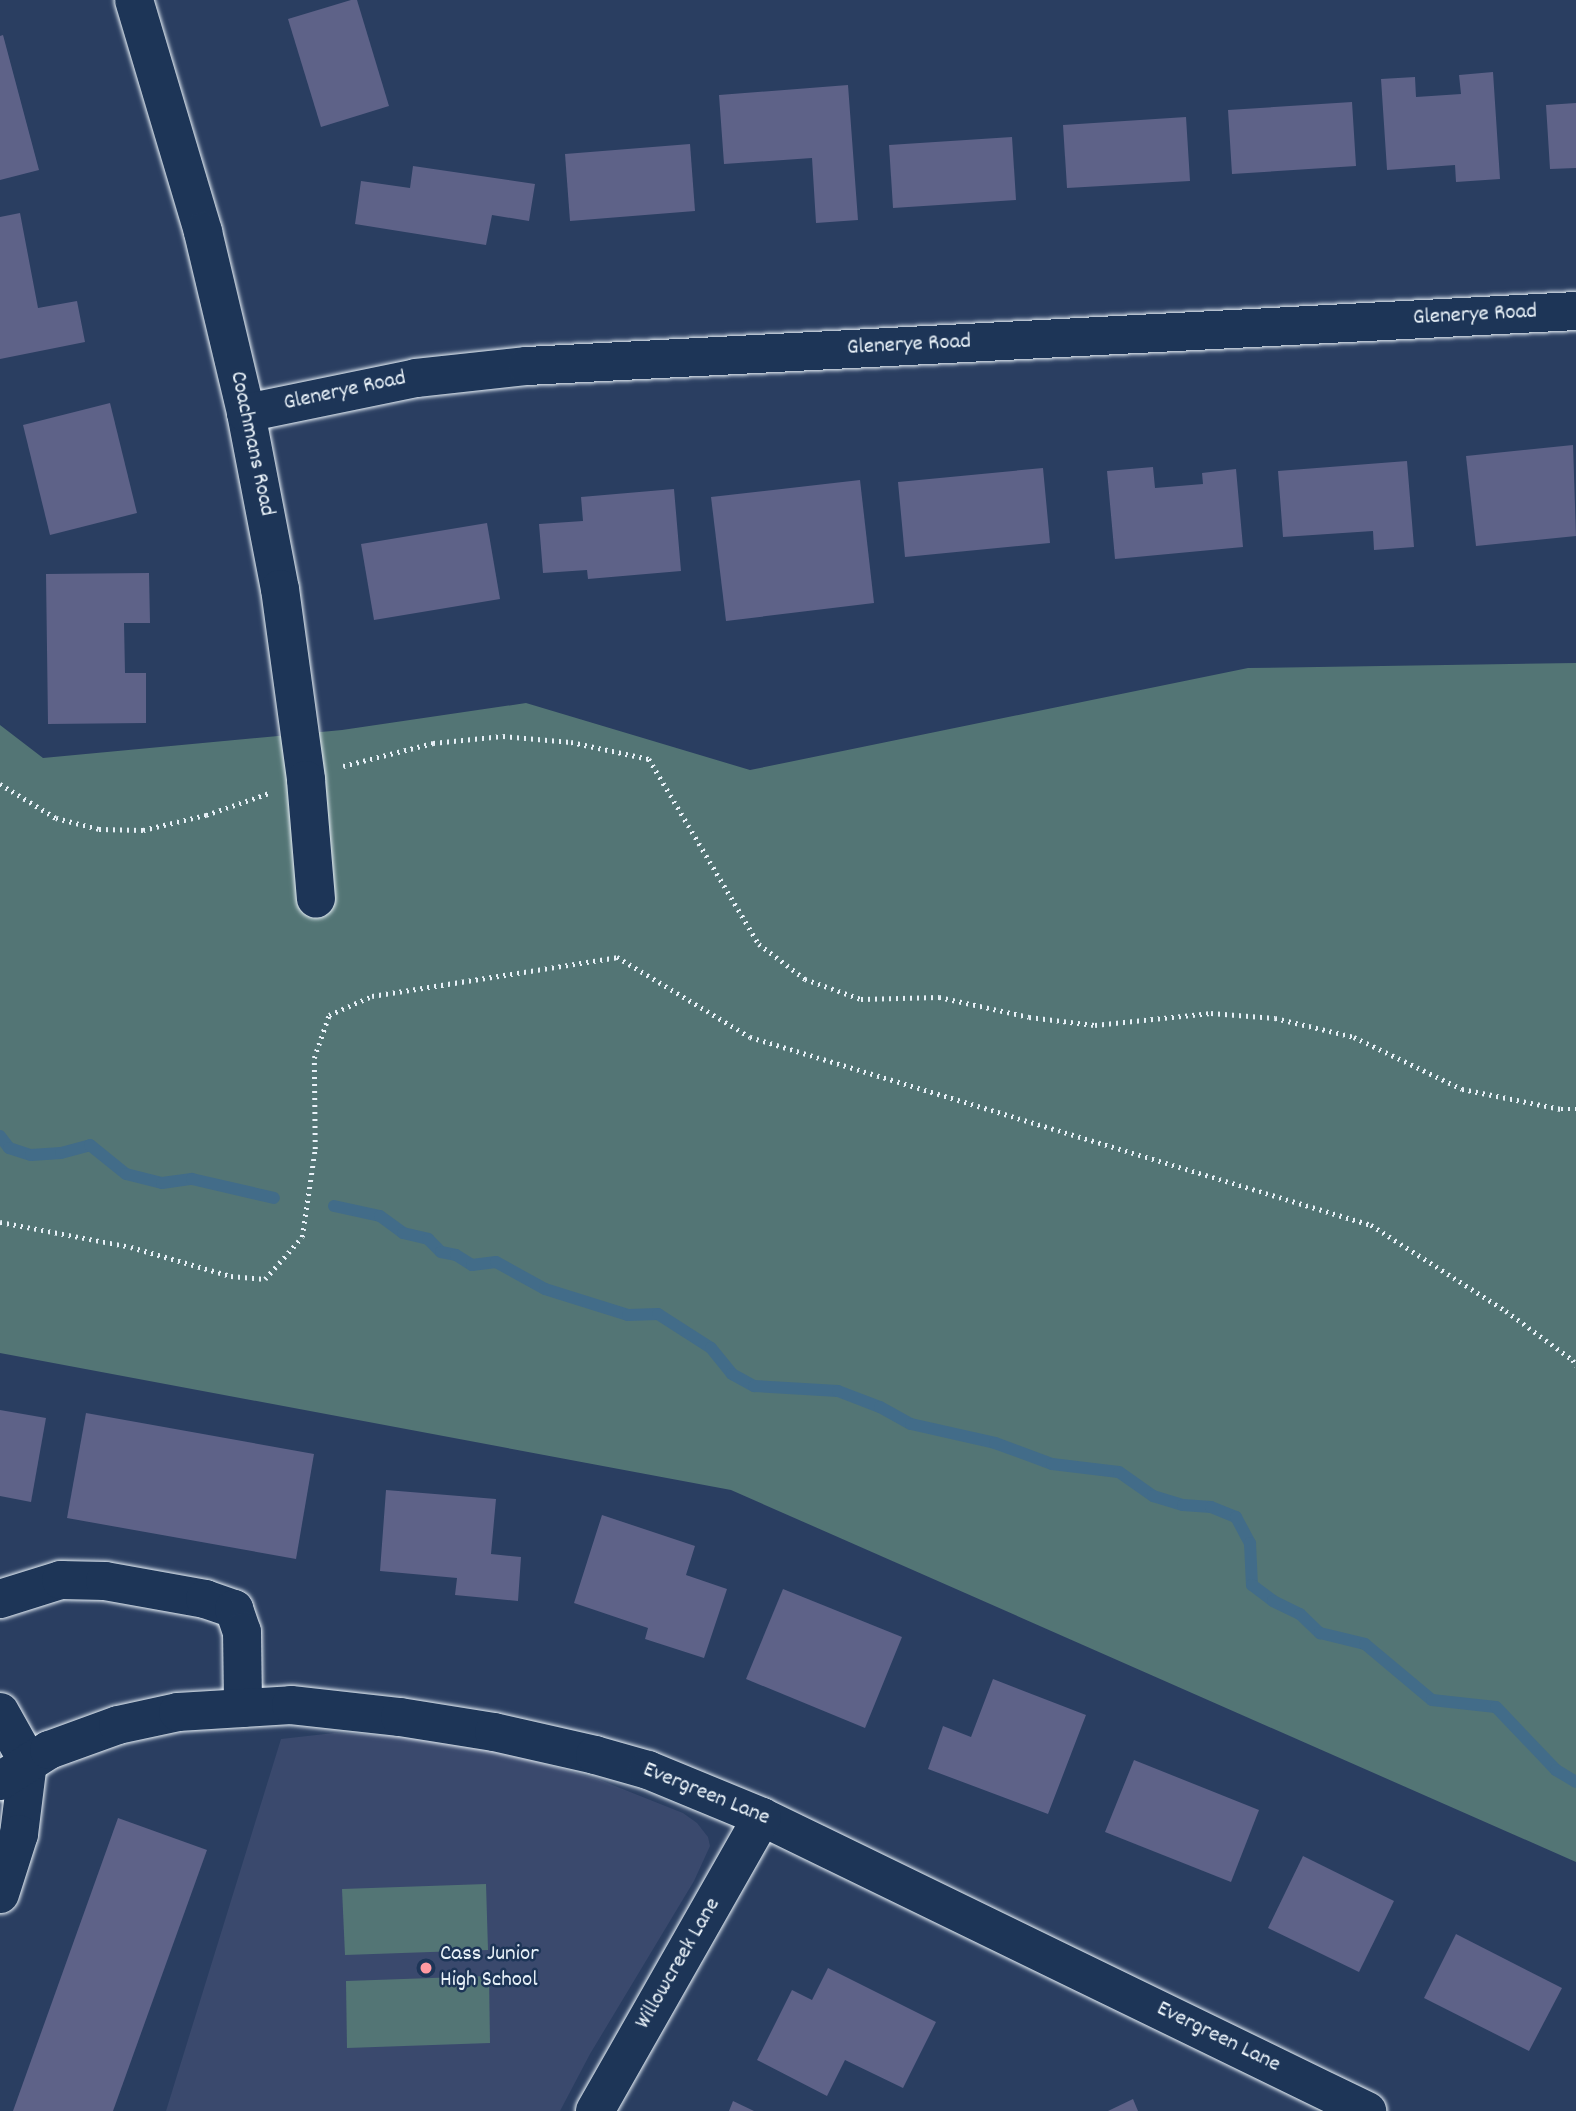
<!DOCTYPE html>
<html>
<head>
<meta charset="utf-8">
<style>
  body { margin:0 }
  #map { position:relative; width:1576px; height:2111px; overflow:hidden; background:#2a3e61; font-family:Dekko,sans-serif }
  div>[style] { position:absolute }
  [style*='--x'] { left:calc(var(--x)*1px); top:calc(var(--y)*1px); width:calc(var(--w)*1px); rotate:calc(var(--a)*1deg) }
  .built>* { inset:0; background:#3a496d }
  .green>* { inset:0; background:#537575 }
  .stream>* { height:12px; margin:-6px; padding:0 6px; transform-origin:6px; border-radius:6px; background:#426c89 }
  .building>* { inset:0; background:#5e6288 }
  .path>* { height:4.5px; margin-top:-2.25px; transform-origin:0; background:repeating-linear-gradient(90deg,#e8f1f8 0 2px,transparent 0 7px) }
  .roads { filter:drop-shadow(0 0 2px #e8f1f8) drop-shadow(0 0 2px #e8f1f8) }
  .minor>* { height:38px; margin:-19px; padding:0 19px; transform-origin:19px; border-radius:19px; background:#1d3557 }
  .dots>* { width:19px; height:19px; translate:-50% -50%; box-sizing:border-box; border:4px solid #1d3557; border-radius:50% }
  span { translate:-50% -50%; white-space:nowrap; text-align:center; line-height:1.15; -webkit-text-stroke:5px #1d3557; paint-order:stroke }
  .street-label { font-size:23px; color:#e8f1f8 }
  .poi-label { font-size:23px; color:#e8f1f8 }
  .left { translate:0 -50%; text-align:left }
</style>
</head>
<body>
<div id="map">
  <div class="built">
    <div style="clip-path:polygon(334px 1733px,436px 1737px,514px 1755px,600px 1780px,683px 1813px,697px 1823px,708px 1837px,710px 1846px,694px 1881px,590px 2054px,560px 2111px,166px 2111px,281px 1739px)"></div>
  </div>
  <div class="green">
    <div style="clip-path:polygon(1576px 663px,1576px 1862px,731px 1490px,0 1353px,0 725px,43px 758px,342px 730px,526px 703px,750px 770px,1248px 668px)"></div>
    <div style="clip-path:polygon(486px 1884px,488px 1950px,345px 1955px,342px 1889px)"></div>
    <div style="clip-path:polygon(489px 1976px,490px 2043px,347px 2048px,346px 1981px)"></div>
  </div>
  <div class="stream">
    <div style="--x:0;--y:1136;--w:15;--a:53"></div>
    <div style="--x:9;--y:1148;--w:23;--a:18"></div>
    <div style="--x:31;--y:1155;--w:30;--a:-4"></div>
    <div style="--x:61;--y:1153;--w:30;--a:-15"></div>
    <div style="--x:90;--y:1145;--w:46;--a:38.9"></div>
    <div style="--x:126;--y:1174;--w:37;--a:14"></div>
    <div style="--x:162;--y:1183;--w:30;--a:-8"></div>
    <div style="--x:192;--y:1179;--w:84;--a:13"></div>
    <div style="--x:334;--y:1206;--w:47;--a:12.3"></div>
    <div style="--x:380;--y:1216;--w:29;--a:36"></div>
    <div style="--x:403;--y:1233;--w:26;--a:13"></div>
    <div style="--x:428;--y:1239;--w:18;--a:45"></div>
    <div style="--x:441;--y:1252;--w:15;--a:11"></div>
    <div style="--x:456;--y:1255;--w:19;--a:32"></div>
    <div style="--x:472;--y:1265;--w:24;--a:-7"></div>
    <div style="--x:496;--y:1262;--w:56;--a:28.9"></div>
    <div style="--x:545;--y:1289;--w:87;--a:17.4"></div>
    <div style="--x:628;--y:1315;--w:30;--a:-2"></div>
    <div style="--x:658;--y:1314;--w:63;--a:32.7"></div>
    <div style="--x:711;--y:1348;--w:33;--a:51"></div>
    <div style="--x:732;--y:1374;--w:25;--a:29"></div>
    <div style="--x:754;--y:1386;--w:84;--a:3.4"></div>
    <div style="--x:838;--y:1391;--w:45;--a:20.9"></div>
    <div style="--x:880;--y:1407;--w:35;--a:29"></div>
    <div style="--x:911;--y:1424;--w:86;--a:12.7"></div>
    <div style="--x:995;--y:1443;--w:61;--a:20.2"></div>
    <div style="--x:1052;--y:1464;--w:67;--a:6.8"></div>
    <div style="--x:1119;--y:1472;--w:42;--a:35.2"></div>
    <div style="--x:1153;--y:1496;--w:31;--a:17"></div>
    <div style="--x:1183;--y:1505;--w:28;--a:4"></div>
    <div style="--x:1211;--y:1507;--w:27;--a:22"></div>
    <div style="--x:1236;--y:1517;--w:30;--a:62"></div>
    <div style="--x:1250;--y:1543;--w:42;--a:87.3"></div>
    <div style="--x:1252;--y:1585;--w:26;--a:37"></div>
    <div style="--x:1273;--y:1601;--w:30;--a:26"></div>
    <div style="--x:1300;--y:1614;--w:28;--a:44"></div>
    <div style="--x:1320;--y:1633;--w:46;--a:13.7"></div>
    <div style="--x:1365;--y:1644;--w:87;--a:39.9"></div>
    <div style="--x:1432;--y:1700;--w:64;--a:6.2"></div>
    <div style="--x:1496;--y:1707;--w:87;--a:46.4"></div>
    <div style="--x:1556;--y:1770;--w:23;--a:31"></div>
  </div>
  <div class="building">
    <div style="clip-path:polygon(351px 0,357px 0,389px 106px,321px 127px,288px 19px)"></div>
    <div style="clip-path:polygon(3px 35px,39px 170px,0 180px,0 36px)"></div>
    <div style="clip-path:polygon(1493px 72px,1500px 179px,1456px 182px,1455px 165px,1387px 170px,1381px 79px,1415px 77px,1416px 97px,1461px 94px,1459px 75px)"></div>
    <div style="clip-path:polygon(848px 85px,858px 220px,816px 223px,812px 158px,724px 164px,719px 95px)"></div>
    <div style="clip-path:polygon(1352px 102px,1356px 166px,1232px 174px,1228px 110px)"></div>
    <div style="clip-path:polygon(1576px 103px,1576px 168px,1550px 169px,1546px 105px)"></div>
    <div style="clip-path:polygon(1186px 117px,1190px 181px,1067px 188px,1063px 125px)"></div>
    <div style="clip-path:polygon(1012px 137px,1016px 200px,893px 208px,889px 145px)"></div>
    <div style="clip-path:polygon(690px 144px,695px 211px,570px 221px,565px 154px)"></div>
    <div style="clip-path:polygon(413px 166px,535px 184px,529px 221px,492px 215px,486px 245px,355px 224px,361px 181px,410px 188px)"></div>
    <div style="clip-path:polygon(20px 213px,38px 308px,77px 301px,85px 342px,0 359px,0 217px)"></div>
    <div style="clip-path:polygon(110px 403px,137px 513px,50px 535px,23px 425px)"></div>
    <div style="clip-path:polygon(1573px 445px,1576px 536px,1476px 546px,1466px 456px)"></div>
    <div style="clip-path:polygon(1407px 461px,1414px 547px,1374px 550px,1373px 531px,1283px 537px,1278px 471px)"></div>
    <div style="clip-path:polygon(1153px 467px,1155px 488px,1203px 484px,1202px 473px,1236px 469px,1243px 547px,1115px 559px,1107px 471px)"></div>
    <div style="clip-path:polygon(1043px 468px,1050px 543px,905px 557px,898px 482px)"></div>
    <div style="clip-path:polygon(860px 480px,874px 603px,726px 621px,711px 497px)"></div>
    <div style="clip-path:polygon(674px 489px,681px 571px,588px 579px,587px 570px,543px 573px,539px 524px,583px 521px,581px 497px)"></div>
    <div style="clip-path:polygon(487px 523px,500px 599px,374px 620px,361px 544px)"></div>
    <div style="clip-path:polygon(149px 573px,150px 623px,124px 623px,125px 673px,146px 673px,146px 723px,48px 724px,46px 574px)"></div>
    <div style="clip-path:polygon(0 1410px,46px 1418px,31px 1502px,0 1496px)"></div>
    <div style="clip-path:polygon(86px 1413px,314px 1454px,296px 1559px,67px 1518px)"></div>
    <div style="clip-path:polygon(386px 1490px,496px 1499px,491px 1554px,521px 1557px,518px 1601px,455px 1595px,457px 1578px,380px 1571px)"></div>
    <div style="clip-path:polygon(602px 1515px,695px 1546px,686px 1575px,727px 1589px,704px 1658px,645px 1639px,648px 1628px,574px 1603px)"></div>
    <div style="clip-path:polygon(783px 1589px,902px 1637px,865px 1728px,746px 1679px)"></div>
    <div style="clip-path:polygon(993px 1679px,1086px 1715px,1048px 1814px,928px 1769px,943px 1726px,971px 1737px)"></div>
    <div style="clip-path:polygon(1134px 1760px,1259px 1810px,1231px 1882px,1105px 1832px)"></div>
    <div style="clip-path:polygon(118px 1818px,207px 1850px,113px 2111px,13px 2111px)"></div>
    <div style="clip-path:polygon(1303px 1856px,1394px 1901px,1359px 1972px,1268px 1928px)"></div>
    <div style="clip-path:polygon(1456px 1934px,1562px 1988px,1529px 2051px,1424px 1998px)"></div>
    <div style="clip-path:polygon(828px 1968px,936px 2022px,903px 2088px,845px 2060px,827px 2096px,757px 2060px,792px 1990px,812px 2000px)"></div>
    <div style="clip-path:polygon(1133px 2099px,1138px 2111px,1108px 2111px)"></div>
    <div style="clip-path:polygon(733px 2101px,754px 2111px,729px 2111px)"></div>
  </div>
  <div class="path">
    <div style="--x:343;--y:766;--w:93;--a:-14.3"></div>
    <div style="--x:433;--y:743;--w:70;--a:-5.7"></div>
    <div style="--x:503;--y:736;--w:68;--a:5"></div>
    <div style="--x:571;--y:742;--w:80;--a:12.3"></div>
    <div style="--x:649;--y:759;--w:215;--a:59.3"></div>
    <div style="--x:759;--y:944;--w:58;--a:37.3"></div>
    <div style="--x:805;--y:979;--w:59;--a:19.7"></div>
    <div style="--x:861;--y:999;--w:78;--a:-1.5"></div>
    <div style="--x:939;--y:997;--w:92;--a:12.5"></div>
    <div style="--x:1029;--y:1017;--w:66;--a:6.9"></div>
    <div style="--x:1095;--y:1025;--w:117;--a:-5.9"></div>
    <div style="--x:1211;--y:1013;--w:64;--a:4.5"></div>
    <div style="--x:1275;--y:1018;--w:81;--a:13.5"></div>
    <div style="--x:1354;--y:1037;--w:120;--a:25.7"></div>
    <div style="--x:1462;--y:1089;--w:101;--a:11.4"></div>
    <div style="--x:1561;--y:1109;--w:15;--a:0"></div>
    <div style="--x:0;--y:784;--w:66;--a:31.3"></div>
    <div style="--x:56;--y:818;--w:44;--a:14.3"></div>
    <div style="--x:99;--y:829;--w:44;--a:1.3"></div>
    <div style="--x:143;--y:830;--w:65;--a:-13.4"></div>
    <div style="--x:206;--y:815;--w:67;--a:-19.2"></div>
    <div style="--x:0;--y:1222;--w:133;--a:10.8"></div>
    <div style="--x:131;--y:1247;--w:104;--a:16.2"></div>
    <div style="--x:231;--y:1276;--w:34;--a:5"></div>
    <div style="--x:265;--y:1279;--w:56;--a:-48.6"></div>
    <div style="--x:302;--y:1237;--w:89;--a:-81.6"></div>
    <div style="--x:315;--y:1149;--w:91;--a:-90.6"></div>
    <div style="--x:314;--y:1058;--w:46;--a:-70.8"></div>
    <div style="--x:329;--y:1015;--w:47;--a:-23.8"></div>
    <div style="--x:372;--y:996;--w:248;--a:-9"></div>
    <div style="--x:617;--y:957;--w:155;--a:31"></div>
    <div style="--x:750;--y:1037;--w:649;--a:16.84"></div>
    <div style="--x:1371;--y:1225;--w:160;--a:32.5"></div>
    <div style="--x:1506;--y:1311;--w:83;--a:36.2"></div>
    <div style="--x:1573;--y:1360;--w:7;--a:63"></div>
  </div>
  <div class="roads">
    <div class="minor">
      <div style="--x:134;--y:0;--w:242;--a:73.4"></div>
      <div style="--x:203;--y:232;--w:186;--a:76.6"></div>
      <div style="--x:246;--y:413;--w:179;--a:79.1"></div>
      <div style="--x:280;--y:589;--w:193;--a:82.2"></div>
      <div style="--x:306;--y:780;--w:119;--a:85.2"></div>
      <div style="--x:246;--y:413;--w:174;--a:-11.6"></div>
      <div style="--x:416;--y:378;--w:112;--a:-6.2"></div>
      <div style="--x:527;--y:366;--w:1050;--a:-3"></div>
      <div style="--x:0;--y:1599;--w:64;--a:-17.3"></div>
      <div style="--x:61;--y:1580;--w:44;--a:1.3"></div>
      <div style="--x:105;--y:1581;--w:102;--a:10.2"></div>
      <div style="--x:205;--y:1599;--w:31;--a:19"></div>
      <div style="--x:234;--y:1609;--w:24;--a:71"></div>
      <div style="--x:242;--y:1632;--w:76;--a:89.2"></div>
      <div style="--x:0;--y:1712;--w:57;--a:60.8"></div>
      <div style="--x:28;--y:1762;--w:73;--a:97.1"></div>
      <div style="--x:19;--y:1834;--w:63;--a:107.6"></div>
      <div style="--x:0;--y:1781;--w:58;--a:-32.3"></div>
      <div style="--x:49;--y:1750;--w:73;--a:-19.9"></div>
      <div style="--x:118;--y:1725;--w:61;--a:-12.2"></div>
      <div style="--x:178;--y:1712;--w:113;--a:-3.5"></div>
      <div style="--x:291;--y:1705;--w:110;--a:6.3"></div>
      <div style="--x:400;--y:1717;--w:95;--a:9.1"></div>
      <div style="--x:494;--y:1732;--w:104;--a:12.8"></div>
      <div style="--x:595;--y:1755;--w:55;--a:15.8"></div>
      <div style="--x:648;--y:1770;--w:123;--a:22.4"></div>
      <div style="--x:762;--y:1817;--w:673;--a:25.92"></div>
      <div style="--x:595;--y:2111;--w:338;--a:-60.4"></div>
    </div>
  </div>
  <div class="dots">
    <div style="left:426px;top:1968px;background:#ff9aa2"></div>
  </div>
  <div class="street-label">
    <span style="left:1475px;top:316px;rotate:-3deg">Glenerye Road</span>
    <span style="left:909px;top:346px;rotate:-3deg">Glenerye Road</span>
    <span style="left:345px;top:392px;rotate:-12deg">Glenerye Road</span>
    <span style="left:251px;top:444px;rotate:78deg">Coachmans Road</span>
    <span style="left:706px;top:1795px;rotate:22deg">Evergreen Lane</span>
    <span style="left:679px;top:1964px;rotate:-60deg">Willowcreek Lane</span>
    <span style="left:1218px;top:2038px;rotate:26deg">Evergreen Lane</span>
  </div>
  <div class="poi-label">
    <span class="left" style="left:440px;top:1968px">Cass Junior<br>High School</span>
  </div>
</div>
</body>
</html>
